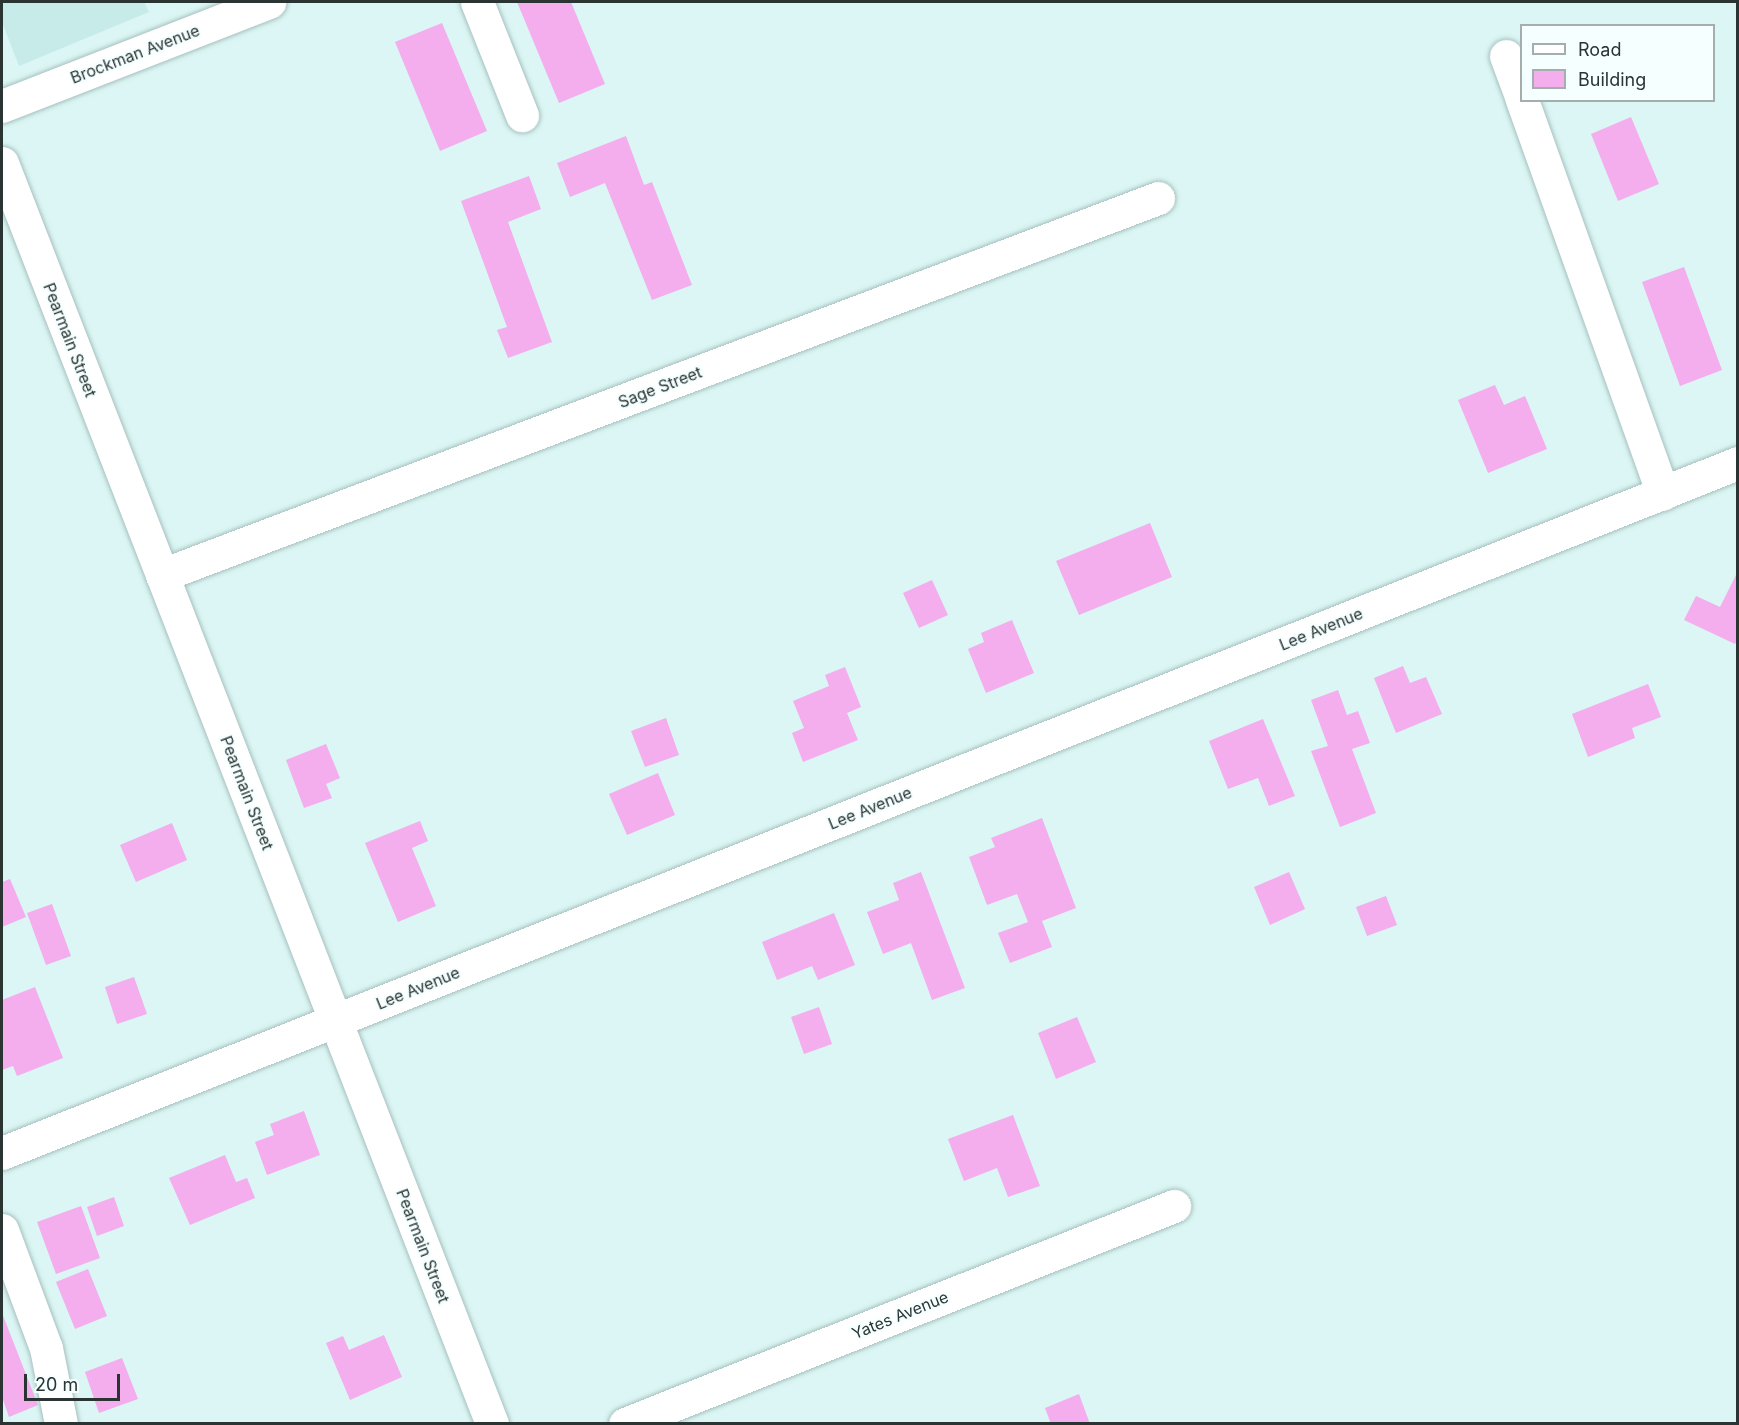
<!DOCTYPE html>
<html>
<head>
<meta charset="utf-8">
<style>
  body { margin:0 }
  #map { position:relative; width:1739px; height:1425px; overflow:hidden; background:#dbf6f4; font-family:Inter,sans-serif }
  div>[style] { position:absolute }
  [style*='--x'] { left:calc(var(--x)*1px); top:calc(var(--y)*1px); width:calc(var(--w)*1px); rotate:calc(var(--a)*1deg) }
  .built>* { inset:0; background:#c6ebe9 }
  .building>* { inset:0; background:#f4aded }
  .roads { filter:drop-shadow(0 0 2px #a6c0bf) drop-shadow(0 0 2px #a6c0bf) }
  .minor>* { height:33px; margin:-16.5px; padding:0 16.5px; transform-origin:16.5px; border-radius:16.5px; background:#fff }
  span { translate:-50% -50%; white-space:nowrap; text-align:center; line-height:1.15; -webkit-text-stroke:4.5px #f5ffff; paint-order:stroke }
  .street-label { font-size:16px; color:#2a3433 }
  .frame { position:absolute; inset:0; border:3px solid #2a3433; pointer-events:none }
  .legend { position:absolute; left:1520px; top:24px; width:195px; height:78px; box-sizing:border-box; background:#f5ffff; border:2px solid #a4aead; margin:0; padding:8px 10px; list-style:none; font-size:18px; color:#2a3433 }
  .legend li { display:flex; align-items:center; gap:12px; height:30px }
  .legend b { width:30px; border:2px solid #a4aead }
  .scale { position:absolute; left:24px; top:1374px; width:96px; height:27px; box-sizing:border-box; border:3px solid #2a3433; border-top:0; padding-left:8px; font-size:18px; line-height:21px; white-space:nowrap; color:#2a3433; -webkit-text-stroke:4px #f5ffff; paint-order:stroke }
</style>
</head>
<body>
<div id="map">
  <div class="built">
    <div style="clip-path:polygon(2px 2px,144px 2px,149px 12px,19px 66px,2px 22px)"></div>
  </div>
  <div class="building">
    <div style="clip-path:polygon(517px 2px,571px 2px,605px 84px,559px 103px)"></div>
    <div style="clip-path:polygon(442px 23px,487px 131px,440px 151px,395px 42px)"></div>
    <div style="clip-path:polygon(1631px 117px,1659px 184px,1618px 201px,1591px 134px)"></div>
    <div style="clip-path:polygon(626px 136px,644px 185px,652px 182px,692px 285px,652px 300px,605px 183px,570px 197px,557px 163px)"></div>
    <div style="clip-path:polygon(529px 176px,541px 209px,508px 222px,552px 342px,508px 358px,497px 330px,507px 327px,461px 201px)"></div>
    <div style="clip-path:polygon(1684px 267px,1722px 370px,1680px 386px,1642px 282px)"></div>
    <div style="clip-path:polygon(1495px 385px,1504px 405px,1525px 396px,1547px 449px,1488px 473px,1458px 400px)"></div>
    <div style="clip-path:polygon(1150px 523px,1172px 577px,1079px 615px,1056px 561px)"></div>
    <div style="clip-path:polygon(1738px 571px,1738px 639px,1735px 644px,1684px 620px,1696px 596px,1720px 607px)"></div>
    <div style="clip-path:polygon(932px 580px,948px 615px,919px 628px,903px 593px)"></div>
    <div style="clip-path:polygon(1012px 620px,1034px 673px,986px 693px,968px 649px,984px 642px,981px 633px)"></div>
    <div style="clip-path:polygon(1403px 666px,1410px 683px,1426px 677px,1442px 714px,1396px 733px,1374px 678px)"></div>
    <div style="clip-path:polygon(845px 667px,861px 707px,847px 713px,858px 740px,803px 762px,792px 733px,804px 728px,793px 701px,829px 686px,825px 675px)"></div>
    <div style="clip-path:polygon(1648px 684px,1661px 717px,1632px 728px,1635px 738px,1588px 757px,1572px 714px)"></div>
    <div style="clip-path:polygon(1338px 690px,1347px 715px,1358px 711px,1370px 743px,1352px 749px,1376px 813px,1340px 827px,1311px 751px,1328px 746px,1311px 700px)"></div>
    <div style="clip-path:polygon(666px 718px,679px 755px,645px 767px,631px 731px)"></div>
    <div style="clip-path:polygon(1263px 719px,1295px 796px,1269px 806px,1258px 778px,1228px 789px,1209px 741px)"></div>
    <div style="clip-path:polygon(326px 744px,340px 778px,326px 784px,332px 798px,304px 808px,286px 760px)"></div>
    <div style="clip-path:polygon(658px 773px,675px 815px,627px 835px,609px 794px)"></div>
    <div style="clip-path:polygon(1042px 818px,1076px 908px,1042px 921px,1052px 947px,1010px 963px,998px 933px,1028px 922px,1017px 894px,987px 905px,969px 857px,995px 847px,991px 838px)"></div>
    <div style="clip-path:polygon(420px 821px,428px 841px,412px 848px,436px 906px,398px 922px,365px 843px)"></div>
    <div style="clip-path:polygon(172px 823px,187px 860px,136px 882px,120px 845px)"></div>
    <div style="clip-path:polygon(921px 872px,965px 988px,932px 1000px,911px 943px,883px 954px,867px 912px,899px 900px,893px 883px)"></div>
    <div style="clip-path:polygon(1289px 872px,1305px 909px,1270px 925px,1254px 887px)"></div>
    <div style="clip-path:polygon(10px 879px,26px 917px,2px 927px,2px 882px)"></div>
    <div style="clip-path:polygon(1386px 896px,1397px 925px,1367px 936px,1356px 907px)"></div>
    <div style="clip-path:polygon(52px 904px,71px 956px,46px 965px,27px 913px)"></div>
    <div style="clip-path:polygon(834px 913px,855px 965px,818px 980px,812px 966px,777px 980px,762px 942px)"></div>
    <div style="clip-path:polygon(134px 977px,147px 1014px,117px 1024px,105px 987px)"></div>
    <div style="clip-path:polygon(35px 987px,63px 1058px,17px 1076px,13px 1066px,2px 1070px,2px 1000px)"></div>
    <div style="clip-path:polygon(819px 1007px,832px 1044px,804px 1054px,791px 1017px)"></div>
    <div style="clip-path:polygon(1077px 1017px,1096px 1062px,1056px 1079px,1038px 1033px)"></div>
    <div style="clip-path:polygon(304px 1111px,320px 1155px,267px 1175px,255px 1142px,274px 1135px,270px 1124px)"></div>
    <div style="clip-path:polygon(1013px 1115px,1040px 1186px,1008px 1197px,997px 1168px,964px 1181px,948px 1139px)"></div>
    <div style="clip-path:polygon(225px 1155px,236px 1182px,247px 1178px,255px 1198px,190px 1225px,169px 1178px)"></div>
    <div style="clip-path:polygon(114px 1197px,124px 1226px,97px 1236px,87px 1207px)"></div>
    <div style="clip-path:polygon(81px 1206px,100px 1258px,56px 1274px,37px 1222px)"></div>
    <div style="clip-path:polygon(88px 1269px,107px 1316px,75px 1329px,56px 1282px)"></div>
    <div style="clip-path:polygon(2px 1313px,38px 1405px,9px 1417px,2px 1397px)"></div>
    <div style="clip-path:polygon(384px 1335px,402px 1377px,350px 1400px,326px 1343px,343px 1336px,349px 1350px)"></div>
    <div style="clip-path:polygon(122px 1358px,138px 1399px,99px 1413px,85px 1372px)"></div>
    <div style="clip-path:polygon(1079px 1394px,1090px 1424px,1051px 1424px,1045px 1408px)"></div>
  </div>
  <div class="roads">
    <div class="minor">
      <div style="--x:477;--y:2;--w:122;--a:68.3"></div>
      <div style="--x:1506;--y:56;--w:46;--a:69.6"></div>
      <div style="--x:1522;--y:100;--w:418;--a:70.3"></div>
      <div style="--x:2;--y:106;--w:287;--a:-21.3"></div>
      <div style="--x:2;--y:163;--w:1353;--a:68.76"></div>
      <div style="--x:162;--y:575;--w:1065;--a:-20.73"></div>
      <div style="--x:2;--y:1153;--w:1868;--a:-21.68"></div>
      <div style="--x:2;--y:1230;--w:126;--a:69.6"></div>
      <div style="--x:46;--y:1348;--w:77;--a:78.8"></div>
      <div style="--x:625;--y:1424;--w:591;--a:-21.66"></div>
    </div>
  </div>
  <div class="street-label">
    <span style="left:135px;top:54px;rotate:-21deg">Brockman Avenue</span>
    <span style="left:70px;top:340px;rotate:69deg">Pearmain Street</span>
    <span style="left:660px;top:387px;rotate:-21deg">Sage Street</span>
    <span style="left:1321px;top:629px;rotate:-22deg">Lee Avenue</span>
    <span style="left:247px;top:793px;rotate:69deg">Pearmain Street</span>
    <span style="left:870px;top:808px;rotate:-22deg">Lee Avenue</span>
    <span style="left:418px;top:988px;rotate:-22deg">Lee Avenue</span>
    <span style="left:423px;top:1246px;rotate:69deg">Pearmain Street</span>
    <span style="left:900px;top:1315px;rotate:-22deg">Yates Avenue</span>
  </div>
  <div class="frame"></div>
  <ul class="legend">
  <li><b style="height:8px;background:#fff"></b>Road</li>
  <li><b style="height:16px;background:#f4aded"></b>Building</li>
  </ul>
  <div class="scale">20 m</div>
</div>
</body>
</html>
